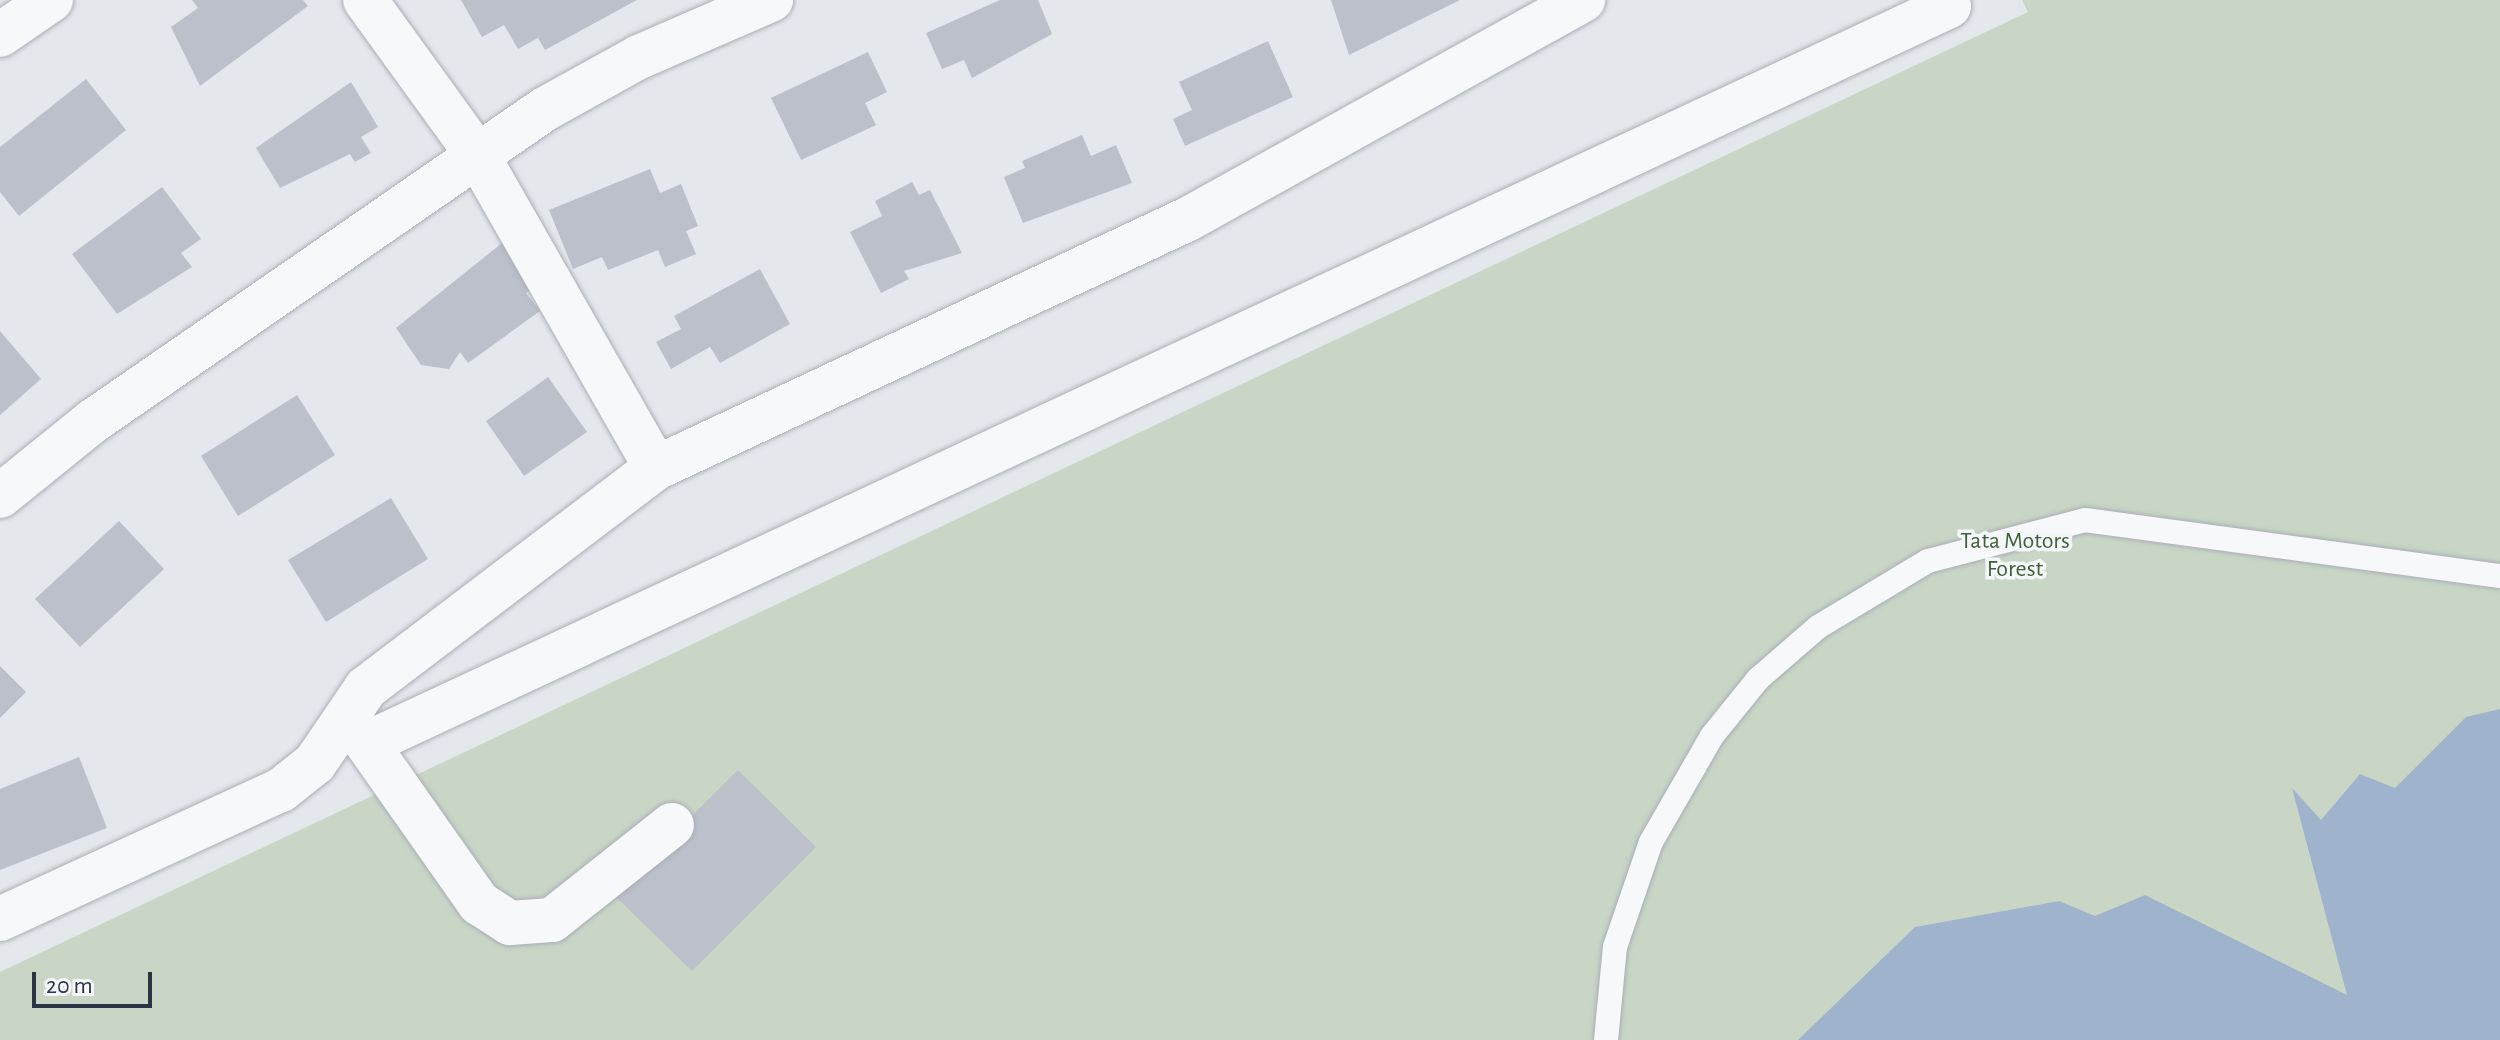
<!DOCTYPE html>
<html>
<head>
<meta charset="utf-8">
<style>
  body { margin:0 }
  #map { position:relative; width:2500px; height:1040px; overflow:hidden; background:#e4e7ec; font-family:"Alegreya Sans",sans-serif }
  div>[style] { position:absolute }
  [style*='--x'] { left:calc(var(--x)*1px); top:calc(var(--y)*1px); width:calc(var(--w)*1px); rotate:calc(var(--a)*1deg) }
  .green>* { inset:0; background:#c9d6c5 }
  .water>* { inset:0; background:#9fb4cc }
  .building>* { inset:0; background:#bbc0ca }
  .roads { filter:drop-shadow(0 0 2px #a9aeb7) drop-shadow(0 0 2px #a9aeb7) }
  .service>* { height:24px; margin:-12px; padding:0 12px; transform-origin:12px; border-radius:12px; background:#f7f8fa }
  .minor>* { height:44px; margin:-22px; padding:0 22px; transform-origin:22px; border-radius:22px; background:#f7f8fa }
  span { translate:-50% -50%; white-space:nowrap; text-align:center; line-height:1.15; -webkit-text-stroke:7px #f4f6f9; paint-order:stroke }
  .park-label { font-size:24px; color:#3f6138 }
  .scale { position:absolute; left:32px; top:972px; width:120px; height:36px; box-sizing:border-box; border:4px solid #2b3445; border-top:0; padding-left:10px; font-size:24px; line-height:28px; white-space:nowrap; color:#2b3445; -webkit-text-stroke:6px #f4f6f9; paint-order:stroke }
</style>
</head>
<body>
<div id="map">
  <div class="green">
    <div style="clip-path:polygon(2022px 0,2500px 0,2500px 1040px,0 1040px,0 972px,2028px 12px)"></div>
  </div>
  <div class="water">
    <div style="clip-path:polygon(2500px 709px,2500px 1040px,1798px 1040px,1915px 927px,2059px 901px,2095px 916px,2145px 895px,2347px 995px,2292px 788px,2321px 820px,2360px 774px,2395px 788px,2466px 717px)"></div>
  </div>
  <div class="building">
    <div style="clip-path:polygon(192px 0,303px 0,308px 6px,200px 86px,171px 27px,198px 8px)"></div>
    <div style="clip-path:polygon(461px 0,637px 0,545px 50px,538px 38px,518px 49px,504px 25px,482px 37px)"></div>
    <div style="clip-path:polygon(1000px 0,1038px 0,1052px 34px,972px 78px,964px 60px,942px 69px,926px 33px)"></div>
    <div style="clip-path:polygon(1331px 0,1460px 0,1349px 55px)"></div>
    <div style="clip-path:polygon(1268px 41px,1293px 97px,1185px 146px,1173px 119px,1192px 110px,1179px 82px)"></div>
    <div style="clip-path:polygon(868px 52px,887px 92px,865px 103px,876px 125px,801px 160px,771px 98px)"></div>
    <div style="clip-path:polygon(86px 79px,126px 130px,19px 216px,0 192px,0 147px)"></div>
    <div style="clip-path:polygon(351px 82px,378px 127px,361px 137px,371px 153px,355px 162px,350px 154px,280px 188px,256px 148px)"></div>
    <div style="clip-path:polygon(1082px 135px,1091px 156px,1116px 145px,1132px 183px,1023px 223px,1004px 177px,1025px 168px,1022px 161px)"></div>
    <div style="clip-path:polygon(650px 169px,660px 193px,681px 184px,698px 226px,686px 231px,696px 254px,665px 267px,658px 250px,608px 270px,602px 257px,573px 269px,549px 210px)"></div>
    <div style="clip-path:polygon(912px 182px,919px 195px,930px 190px,962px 253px,904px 271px,909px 279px,881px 293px,850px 232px,882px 216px,875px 201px)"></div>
    <div style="clip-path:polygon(162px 187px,201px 239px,181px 253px,192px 267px,117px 314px,72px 254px)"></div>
    <div style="clip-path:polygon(507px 239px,539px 283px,526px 293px,540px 311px,468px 363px,460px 352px,449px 369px,421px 365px,396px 328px)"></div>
    <div style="clip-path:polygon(760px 269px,790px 324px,720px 363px,710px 347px,671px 369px,656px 342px,681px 329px,674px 316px)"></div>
    <div style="clip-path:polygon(0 331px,41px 379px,0 415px)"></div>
    <div style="clip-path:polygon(548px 377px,587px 432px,524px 476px,486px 421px)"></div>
    <div style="clip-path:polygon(297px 395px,335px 455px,238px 516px,201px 456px)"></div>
    <div style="clip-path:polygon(391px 498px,428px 559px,326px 622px,288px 560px)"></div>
    <div style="clip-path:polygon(119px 521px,164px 569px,80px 647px,35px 599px)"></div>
    <div style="clip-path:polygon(0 666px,26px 692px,0 718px)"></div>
    <div style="clip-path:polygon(79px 757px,107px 828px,0 870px,0 789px)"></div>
    <div style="clip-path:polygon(738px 770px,816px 847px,692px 971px,613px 894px)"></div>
  </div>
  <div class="roads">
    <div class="service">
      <div style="--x:1606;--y:1040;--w:93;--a:-84.5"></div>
      <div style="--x:1615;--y:947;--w:111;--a:-71.1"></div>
      <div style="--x:1651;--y:842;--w:122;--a:-60.1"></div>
      <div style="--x:1712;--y:736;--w:73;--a:-51.1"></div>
      <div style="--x:1758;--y:679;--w:79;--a:-40.9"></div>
      <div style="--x:1818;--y:627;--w:128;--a:-31"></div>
      <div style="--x:1928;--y:561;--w:162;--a:-14.6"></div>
      <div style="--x:2085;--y:520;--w:419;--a:7.7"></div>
    </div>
    <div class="minor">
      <div style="--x:365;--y:0;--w:193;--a:54.1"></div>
      <div style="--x:478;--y:156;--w:359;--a:60.3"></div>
      <div style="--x:0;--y:35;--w:62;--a:-34.5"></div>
      <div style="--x:0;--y:496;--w:119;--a:-38.9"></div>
      <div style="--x:93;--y:421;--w:549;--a:-34.62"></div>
      <div style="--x:545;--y:109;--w:107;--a:-29"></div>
      <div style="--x:639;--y:57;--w:144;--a:-23.4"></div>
      <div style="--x:351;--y:721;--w:223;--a:54.9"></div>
      <div style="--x:479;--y:903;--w:37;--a:33"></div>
      <div style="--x:510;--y:923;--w:42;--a:-4.1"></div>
      <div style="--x:552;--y:920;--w:153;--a:-38.4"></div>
      <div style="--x:368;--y:743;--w:1744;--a:-24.99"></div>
      <div style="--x:1949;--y:6;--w:7;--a:-117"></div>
      <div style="--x:0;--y:919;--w:309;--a:-24.7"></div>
      <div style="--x:281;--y:790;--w:43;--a:-38.5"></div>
      <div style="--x:315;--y:763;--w:91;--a:-55.8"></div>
      <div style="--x:366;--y:688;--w:364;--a:-37.2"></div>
      <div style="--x:656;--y:468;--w:587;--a:-25.08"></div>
      <div style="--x:1188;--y:219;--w:452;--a:-29"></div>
    </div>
  </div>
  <div class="park-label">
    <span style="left:2015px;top:556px">Tata Motors<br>Forest</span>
  </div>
  <div class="scale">20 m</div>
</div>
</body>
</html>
